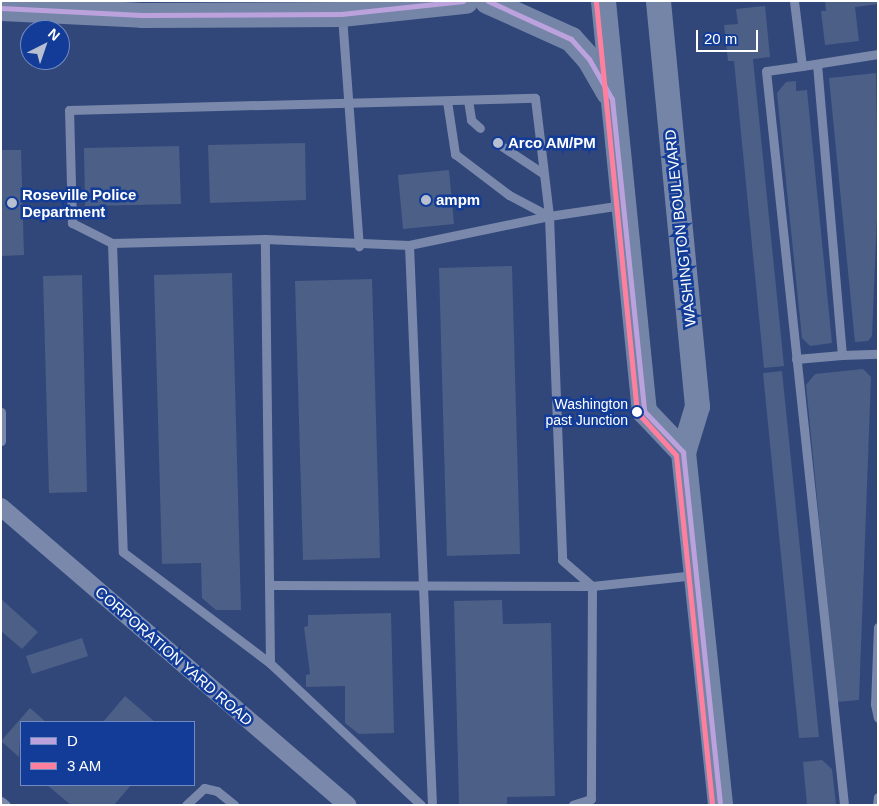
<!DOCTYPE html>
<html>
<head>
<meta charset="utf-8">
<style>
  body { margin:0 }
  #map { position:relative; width:879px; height:806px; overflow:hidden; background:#314779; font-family:Helvetica,sans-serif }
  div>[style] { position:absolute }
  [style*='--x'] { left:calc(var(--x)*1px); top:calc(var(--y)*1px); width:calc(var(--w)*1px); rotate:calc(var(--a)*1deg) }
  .building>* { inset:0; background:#4c5f87 }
  .lane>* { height:9px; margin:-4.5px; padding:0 4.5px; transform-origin:4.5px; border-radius:4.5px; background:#7a89ab }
  .street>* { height:18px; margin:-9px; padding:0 9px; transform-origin:9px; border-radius:9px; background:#7a89ab }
  .secondary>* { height:25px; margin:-12.5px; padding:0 12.5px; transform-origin:12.5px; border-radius:12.5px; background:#7585a8 }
  .bus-1>* { height:5px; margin:-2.5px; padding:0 2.5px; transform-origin:2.5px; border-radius:2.5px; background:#bca2dd }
  .bus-2>* { height:5px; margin:-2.5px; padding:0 2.5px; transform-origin:2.5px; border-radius:2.5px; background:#ff809e }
  .dots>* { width:14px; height:14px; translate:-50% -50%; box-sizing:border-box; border:2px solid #123c98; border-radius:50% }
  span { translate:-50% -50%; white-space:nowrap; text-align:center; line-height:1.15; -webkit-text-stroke:5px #123c98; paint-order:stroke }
  .bus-label { font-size:14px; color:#fff }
  .right { translate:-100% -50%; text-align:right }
  .poi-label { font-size:15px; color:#fff; font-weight:700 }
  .left { translate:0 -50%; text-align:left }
  .street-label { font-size:15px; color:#fff }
  .frame { position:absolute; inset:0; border:2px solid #fff; pointer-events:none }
  .legend { position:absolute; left:20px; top:721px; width:175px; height:65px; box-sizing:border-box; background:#123c98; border:1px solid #718ac1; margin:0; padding:6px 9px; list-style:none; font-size:15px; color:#fff }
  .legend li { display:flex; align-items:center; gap:10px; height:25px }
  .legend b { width:25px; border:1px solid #718ac1 }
  .north { position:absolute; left:20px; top:20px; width:50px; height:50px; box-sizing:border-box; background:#123c98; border:1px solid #718ac1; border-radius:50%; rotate:41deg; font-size:14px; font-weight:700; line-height:20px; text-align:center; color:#fff }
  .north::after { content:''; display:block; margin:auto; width:18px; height:22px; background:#b7bfd0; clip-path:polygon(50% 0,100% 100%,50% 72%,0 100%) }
  .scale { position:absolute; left:696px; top:30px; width:62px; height:22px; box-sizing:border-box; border:2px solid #fff; border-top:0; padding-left:6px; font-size:15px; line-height:18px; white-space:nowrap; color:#fff; -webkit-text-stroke:4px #123c98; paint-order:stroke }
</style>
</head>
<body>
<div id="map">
  <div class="building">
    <div style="clip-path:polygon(825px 1px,878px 1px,878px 4px,855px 7px,859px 41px,825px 45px,821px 11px,826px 11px)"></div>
    <div style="clip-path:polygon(765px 6px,770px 57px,753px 59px,784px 366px,764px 368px,734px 61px,728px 61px,724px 25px,738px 24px,736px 9px)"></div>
    <div style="clip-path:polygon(876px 73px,878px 193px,872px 336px,868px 341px,855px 342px,829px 78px)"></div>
    <div style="clip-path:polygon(796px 81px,796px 91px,807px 90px,832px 343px,810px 346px,802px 338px,777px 93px,786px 82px)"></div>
    <div style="clip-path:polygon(305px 143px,306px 200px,210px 203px,208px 145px)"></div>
    <div style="clip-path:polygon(179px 146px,181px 204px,85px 206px,84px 148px)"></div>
    <div style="clip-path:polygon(1px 150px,21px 150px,24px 255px,1px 256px)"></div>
    <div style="clip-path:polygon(449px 170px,454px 224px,403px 229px,398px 175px)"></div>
    <div style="clip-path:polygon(512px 266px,520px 554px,447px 556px,439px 268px)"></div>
    <div style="clip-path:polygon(232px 273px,241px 610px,216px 610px,202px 598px,201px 563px,162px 564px,154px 275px)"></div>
    <div style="clip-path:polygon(82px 275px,87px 492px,49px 493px,43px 276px)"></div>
    <div style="clip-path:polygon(372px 279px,380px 558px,303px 560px,295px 281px)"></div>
    <div style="clip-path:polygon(863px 369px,871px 377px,859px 700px,837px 702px,806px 385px,815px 374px)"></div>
    <div style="clip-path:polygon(782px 371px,819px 737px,799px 738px,763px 373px)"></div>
    <div style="clip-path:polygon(1px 599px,38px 632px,22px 649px,1px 631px)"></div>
    <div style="clip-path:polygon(502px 600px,503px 624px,551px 623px,555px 796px,507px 797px,507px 805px,459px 805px,454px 601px)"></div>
    <div style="clip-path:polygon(391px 613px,394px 733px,359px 734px,345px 723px,345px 686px,306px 687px,306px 675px,310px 674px,304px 627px,308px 626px,308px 615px)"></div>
    <div style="clip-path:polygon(82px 638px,88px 656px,32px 674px,26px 656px)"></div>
    <div style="clip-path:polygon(125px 696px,155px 722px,103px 722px)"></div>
    <div style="clip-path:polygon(30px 708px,46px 722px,21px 722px,19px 757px,1px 741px)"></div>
    <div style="clip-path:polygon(822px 760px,832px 769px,836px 805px,807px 805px,803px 762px)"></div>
    <div style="clip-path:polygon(47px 785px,131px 785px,114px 805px,71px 805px)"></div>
  </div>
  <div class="lane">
    <div style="--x:794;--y:1;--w:65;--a:83"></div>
    <div style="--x:802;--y:66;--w:36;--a:172"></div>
    <div style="--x:766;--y:71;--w:738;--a:83.93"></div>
    <div style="--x:342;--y:16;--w:231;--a:85.8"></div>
    <div style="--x:817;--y:64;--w:292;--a:85.1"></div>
    <div style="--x:842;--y:355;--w:36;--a:-2"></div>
    <div style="--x:802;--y:66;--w:77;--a:-9"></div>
    <div style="--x:468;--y:100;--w:20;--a:81"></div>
    <div style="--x:471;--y:120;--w:12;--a:42"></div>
    <div style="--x:447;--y:101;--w:54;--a:81.4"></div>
    <div style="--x:455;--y:154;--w:68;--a:37.2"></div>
    <div style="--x:509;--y:195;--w:45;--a:27.7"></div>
    <div style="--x:503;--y:147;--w:49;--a:33.4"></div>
    <div style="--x:265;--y:239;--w:153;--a:178.5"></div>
    <div style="--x:112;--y:243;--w:309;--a:88"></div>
    <div style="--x:123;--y:552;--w:184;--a:37.1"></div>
    <div style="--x:112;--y:243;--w:45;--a:-153.4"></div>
    <div style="--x:72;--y:223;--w:113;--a:-91.5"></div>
    <div style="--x:69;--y:110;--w:466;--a:-1.5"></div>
    <div style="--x:535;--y:98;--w:119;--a:83.2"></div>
    <div style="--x:549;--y:216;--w:344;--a:87.8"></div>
    <div style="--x:562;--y:560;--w:40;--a:41"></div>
    <div style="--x:592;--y:586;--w:104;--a:-6.1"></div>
    <div style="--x:409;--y:245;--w:143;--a:-11.7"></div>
    <div style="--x:549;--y:216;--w:75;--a:-8.5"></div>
    <div style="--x:796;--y:359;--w:46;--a:-5"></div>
    <div style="--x:1;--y:412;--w:29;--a:90"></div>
    <div style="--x:270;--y:585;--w:322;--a:0.2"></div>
    <div style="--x:592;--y:586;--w:213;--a:90.3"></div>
    <div style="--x:591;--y:799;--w:19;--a:162"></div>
    <div style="--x:878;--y:627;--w:77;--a:92.2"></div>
    <div style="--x:875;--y:704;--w:14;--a:78"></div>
    <div style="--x:1;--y:801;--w:6;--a:39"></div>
    <div style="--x:186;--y:805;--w:25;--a:-43"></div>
    <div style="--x:204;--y:788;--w:13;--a:13"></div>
    <div style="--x:217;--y:791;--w:22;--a:39"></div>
    <div style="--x:421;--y:805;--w:207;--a:-136.8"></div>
    <div style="--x:270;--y:663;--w:424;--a:-90.7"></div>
    <div style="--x:265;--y:239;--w:144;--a:2.4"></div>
    <div style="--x:409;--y:245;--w:560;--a:87.65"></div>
    <div style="--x:877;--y:805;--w:8;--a:-83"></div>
  </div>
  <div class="street">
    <div style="--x:1;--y:507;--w:457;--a:40.7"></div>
  </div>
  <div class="secondary">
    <div style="--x:487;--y:1;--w:92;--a:24.3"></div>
    <div style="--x:571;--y:39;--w:27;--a:48"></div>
    <div style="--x:589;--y:59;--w:38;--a:60"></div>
    <div style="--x:603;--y:1;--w:412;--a:84.3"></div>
    <div style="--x:644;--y:411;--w:57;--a:46.4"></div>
    <div style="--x:658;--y:1;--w:407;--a:84.5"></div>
    <div style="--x:697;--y:406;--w:48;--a:106.9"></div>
    <div style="--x:683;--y:452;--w:355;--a:84"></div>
    <div style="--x:1;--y:8;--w:141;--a:2.8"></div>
    <div style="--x:142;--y:15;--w:199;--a:-0.3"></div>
    <div style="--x:341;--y:14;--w:125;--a:-6"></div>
  </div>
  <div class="bus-1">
    <div style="--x:488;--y:1;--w:91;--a:24.6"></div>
    <div style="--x:571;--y:39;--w:27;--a:48"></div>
    <div style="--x:589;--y:59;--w:46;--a:60.1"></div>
    <div style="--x:612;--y:99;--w:314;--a:84.1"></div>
    <div style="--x:644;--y:411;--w:57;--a:46.4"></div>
    <div style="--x:683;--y:452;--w:355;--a:84"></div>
    <div style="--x:1;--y:8;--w:141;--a:2.8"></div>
    <div style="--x:142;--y:15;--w:199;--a:-0.3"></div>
    <div style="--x:341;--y:14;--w:123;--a:-6.1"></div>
  </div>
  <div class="bus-2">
    <div style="--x:596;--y:2;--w:412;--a:84.3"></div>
    <div style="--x:637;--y:412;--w:58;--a:47.8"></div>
    <div style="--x:676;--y:455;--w:352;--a:84.1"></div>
  </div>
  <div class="dots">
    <div style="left:498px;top:143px;background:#b7bfd0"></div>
    <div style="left:426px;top:200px;background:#b7bfd0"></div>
    <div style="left:12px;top:203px;background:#b7bfd0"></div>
    <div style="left:637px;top:412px;background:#fff"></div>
  </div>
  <div class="bus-label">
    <span class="right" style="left:628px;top:412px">Washington<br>past Junction</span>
  </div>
  <div class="poi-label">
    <span class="left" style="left:508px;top:143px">Arco AM/PM</span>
    <span class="left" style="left:22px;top:203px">Roseville Police<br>Department</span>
    <span class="left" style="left:436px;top:200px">ampm</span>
  </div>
  <div class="street-label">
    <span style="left:680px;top:228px;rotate:-96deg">WASHINGTON BOULEVARD</span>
    <span style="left:174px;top:656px;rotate:41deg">CORPORATION YARD ROAD</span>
  </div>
  <div class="frame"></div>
  <ul class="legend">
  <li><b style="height:6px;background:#bca2dd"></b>D</li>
  <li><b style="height:6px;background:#ff809e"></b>3 AM</li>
  </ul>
  <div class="north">N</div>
  <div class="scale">20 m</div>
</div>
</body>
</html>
